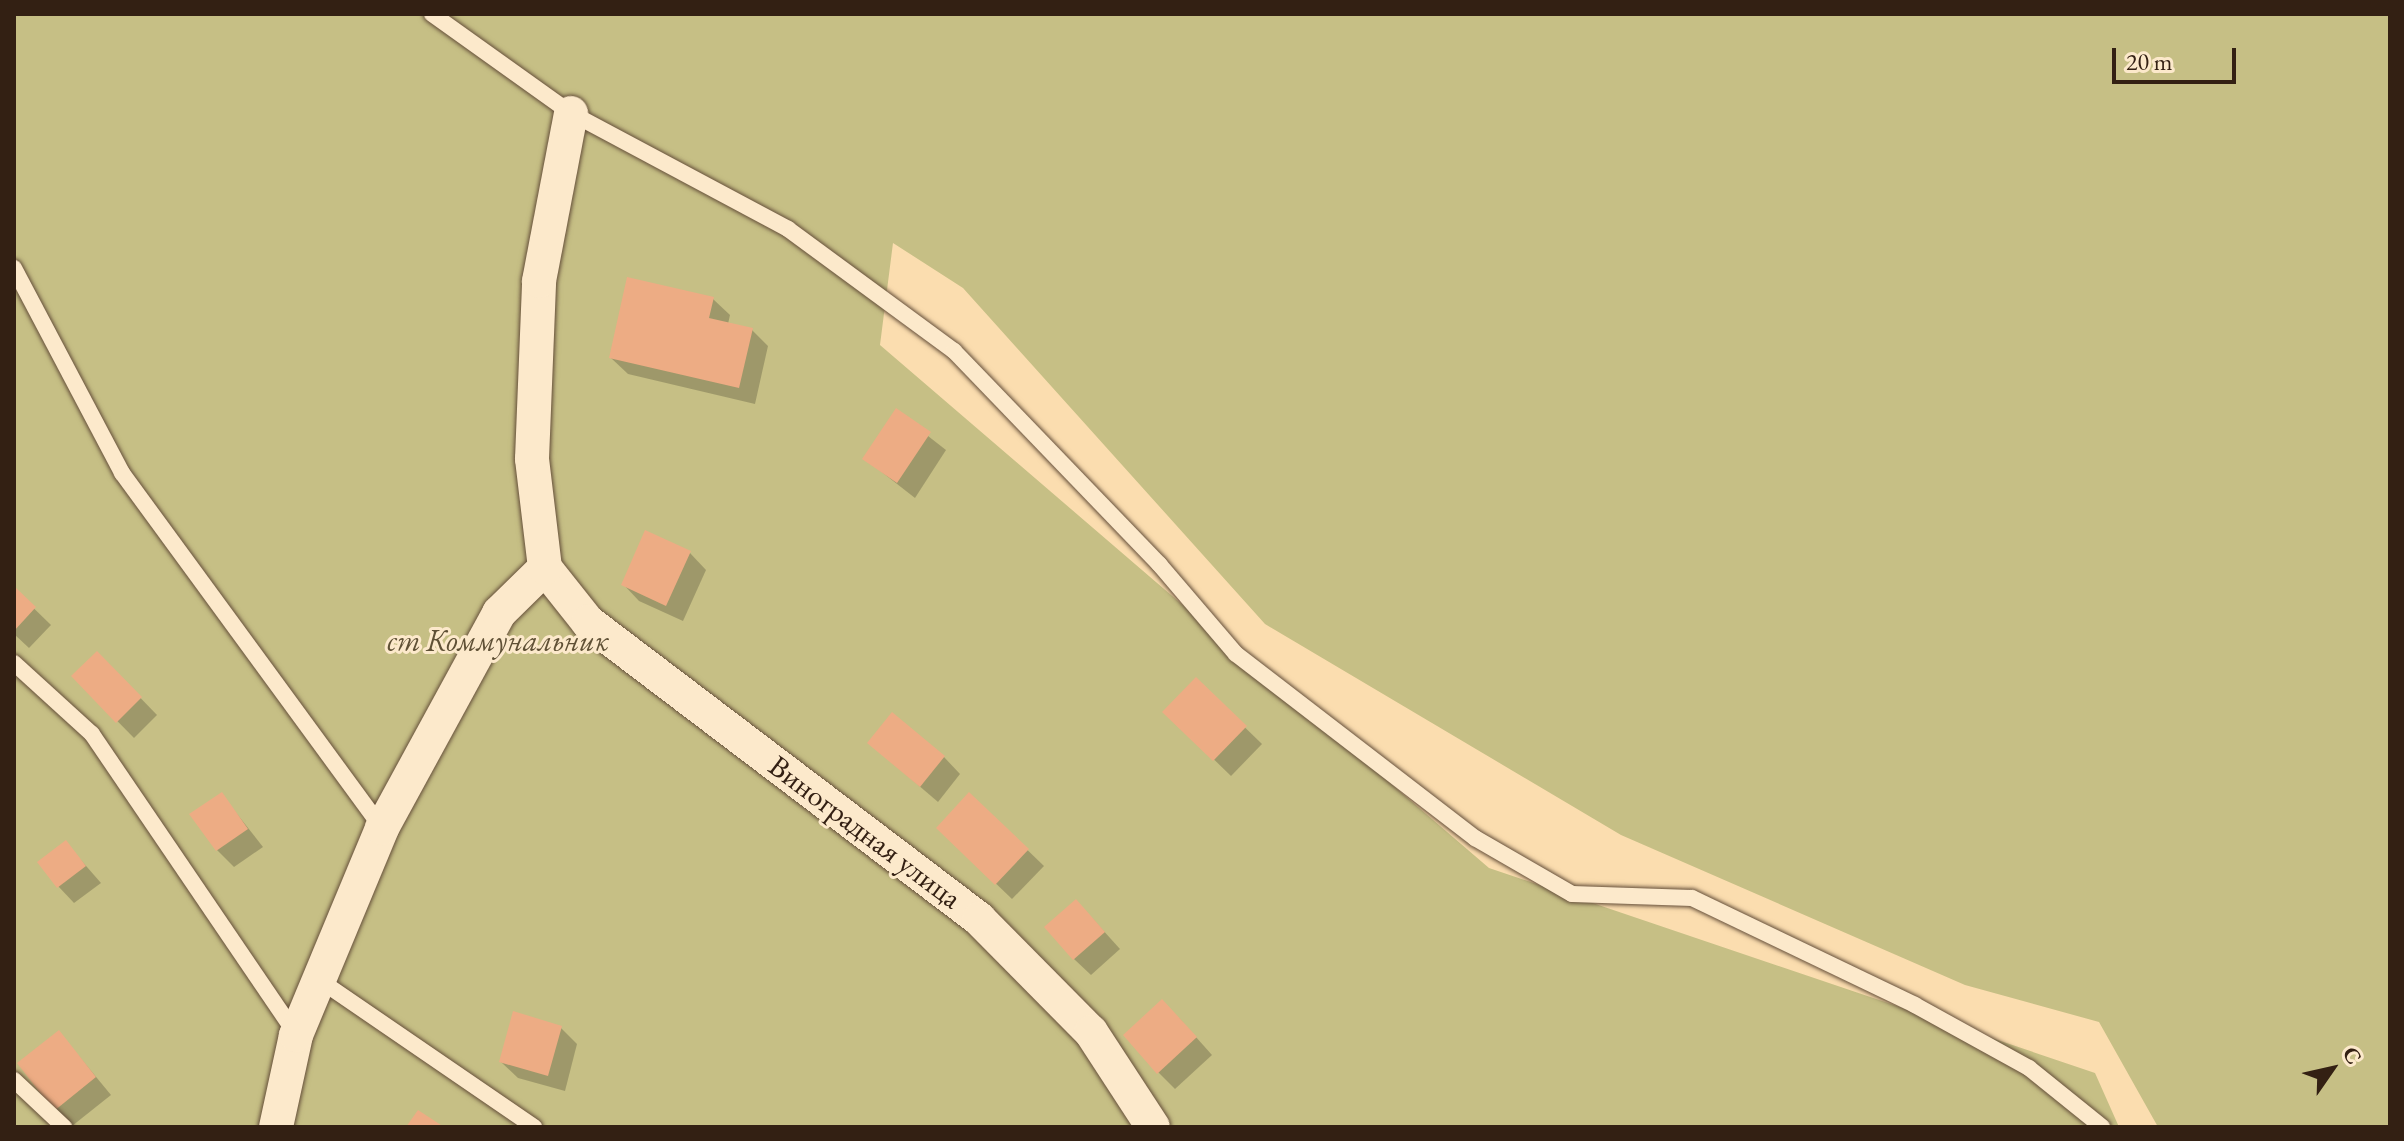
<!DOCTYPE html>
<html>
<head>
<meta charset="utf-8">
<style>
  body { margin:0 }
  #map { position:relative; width:2404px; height:1141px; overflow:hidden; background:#fbddaf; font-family:"EB Garamond",serif }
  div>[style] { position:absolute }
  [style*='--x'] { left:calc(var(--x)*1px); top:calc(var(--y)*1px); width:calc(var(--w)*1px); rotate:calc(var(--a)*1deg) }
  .green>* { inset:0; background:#c6bf85 }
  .shadow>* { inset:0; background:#0003 }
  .building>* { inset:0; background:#edac84 }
  .roads { filter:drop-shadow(0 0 2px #654f3a) drop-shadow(0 0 2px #654f3a) }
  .service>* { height:16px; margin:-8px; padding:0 8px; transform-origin:8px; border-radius:8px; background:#fce9cb }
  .minor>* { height:34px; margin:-17px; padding:0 17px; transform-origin:17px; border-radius:17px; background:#fce9cb }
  span { translate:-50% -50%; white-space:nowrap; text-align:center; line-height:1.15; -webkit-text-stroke:6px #fce9cb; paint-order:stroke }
  .park-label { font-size:30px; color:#5f5035; font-style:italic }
  .street-label { font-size:30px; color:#332013 }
  .frame { position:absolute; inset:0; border:16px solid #332013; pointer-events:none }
  .north { position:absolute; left:2292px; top:1029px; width:80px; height:80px; -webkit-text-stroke:6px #fce9cb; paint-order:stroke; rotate:56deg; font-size:22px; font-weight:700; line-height:32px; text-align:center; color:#332013 }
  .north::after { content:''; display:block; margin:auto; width:28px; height:36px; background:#332013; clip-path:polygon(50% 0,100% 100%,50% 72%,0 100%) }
  .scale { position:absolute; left:2112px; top:48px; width:124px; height:36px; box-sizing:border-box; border:4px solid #332013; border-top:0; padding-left:10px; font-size:24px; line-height:28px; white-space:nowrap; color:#332013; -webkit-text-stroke:6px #fce9cb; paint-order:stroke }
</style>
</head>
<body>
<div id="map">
  <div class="green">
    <div style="clip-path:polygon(14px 14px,2390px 14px,2390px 1127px,2158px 1127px,2099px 1022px,1965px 985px,1621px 835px,1265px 624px,963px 288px,893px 243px,880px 345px,1489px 868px,2095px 1073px,2119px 1127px,14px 1127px)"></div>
  </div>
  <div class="shadow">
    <div style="clip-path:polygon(713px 299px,730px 315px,728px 324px,752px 330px,768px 346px,755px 404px,628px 374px,611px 358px)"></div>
    <div style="clip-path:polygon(896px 411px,946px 450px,915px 498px,865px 459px)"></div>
    <div style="clip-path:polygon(690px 553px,706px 570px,683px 621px,639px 601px,623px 584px)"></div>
    <div style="clip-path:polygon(14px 589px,51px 625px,29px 648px,14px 634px)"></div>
    <div style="clip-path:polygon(97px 653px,157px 715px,134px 738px,73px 676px)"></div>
    <div style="clip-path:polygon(1196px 680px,1262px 744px,1231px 776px,1165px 712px)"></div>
    <div style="clip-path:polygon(869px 743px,944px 757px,960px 774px,938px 802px)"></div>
    <div style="clip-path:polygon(969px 794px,1044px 866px,1012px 899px,938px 828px)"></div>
    <div style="clip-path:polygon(222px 795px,263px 847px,234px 867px,217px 850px)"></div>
    <div style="clip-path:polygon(66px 843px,101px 883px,74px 903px,58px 886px)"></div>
    <div style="clip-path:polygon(1092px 918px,1120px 949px,1091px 975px,1074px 959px)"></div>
    <div style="clip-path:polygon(1179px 1018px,1212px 1055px,1175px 1089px,1158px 1072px)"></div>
    <div style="clip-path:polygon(561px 1028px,577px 1044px,565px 1091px,518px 1078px,501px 1062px)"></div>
    <div style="clip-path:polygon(59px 1032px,111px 1095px,72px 1126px,56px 1109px)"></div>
  </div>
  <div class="building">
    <div style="clip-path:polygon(627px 277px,714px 297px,709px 318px,753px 328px,739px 388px,609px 358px)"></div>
    <div style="clip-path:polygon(896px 408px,931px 432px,897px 483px,862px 459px)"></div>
    <div style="clip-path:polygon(645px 530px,691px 551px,666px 606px,621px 585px)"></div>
    <div style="clip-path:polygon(14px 586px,36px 607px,14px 631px)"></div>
    <div style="clip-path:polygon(97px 651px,142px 697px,116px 723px,71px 676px)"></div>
    <div style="clip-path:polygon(1196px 677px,1247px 726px,1213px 761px,1162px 712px)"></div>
    <div style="clip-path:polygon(892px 712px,945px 756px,920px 787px,867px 743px)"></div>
    <div style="clip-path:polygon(222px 792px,248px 829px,216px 851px,189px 814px)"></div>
    <div style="clip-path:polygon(969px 792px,1029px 849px,995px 885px,936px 828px)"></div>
    <div style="clip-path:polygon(66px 840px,86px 866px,57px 888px,37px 862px)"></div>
    <div style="clip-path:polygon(1076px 899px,1105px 932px,1073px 960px,1044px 927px)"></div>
    <div style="clip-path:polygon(1162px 999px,1197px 1037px,1157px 1074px,1123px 1035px)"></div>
    <div style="clip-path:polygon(513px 1011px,562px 1026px,548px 1076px,499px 1062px)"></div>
    <div style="clip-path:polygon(59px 1030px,96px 1077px,54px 1111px,17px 1063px)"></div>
    <div style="clip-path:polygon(418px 1110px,444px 1127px,406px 1127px)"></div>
  </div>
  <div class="roads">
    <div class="service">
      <div style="--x:432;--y:14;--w:171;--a:35.5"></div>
      <div style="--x:571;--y:113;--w:246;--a:28.1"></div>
      <div style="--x:788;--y:229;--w:206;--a:36.3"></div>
      <div style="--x:954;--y:351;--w:296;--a:46.1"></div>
      <div style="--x:1159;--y:564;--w:118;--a:49.5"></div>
      <div style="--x:1236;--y:654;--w:302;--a:37.6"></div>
      <div style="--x:1475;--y:838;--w:112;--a:30"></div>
      <div style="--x:1572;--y:894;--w:120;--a:1.9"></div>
      <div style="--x:1692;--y:898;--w:247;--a:25.6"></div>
      <div style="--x:1915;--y:1005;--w:130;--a:28.9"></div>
      <div style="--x:2029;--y:1068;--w:94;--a:38.9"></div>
      <div style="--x:14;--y:268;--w:232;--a:62.2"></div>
      <div style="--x:122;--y:473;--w:440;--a:53.8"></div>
      <div style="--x:14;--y:663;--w:105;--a:42.3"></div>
      <div style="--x:92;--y:734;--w:361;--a:55.8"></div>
      <div style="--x:318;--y:979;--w:262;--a:34.4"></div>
      <div style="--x:14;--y:1080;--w:69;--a:43.2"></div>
    </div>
    <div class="minor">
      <div style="--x:545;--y:568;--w:69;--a:51.5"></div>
      <div style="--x:588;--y:622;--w:491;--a:37.2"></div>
      <div style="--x:979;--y:919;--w:159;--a:45.3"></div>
      <div style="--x:1091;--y:1032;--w:113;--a:56.9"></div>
      <div style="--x:276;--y:1127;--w:94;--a:-77.7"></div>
      <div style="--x:296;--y:1035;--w:224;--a:-67.4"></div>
      <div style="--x:382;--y:828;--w:245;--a:-61.4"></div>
      <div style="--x:499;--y:613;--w:64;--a:-44.4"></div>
      <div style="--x:545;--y:568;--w:110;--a:-96.8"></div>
      <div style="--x:532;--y:459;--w:178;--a:-87.7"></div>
      <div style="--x:539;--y:281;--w:171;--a:-79.2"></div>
    </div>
  </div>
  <div class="park-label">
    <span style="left:498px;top:641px">ст Коммунальник</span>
  </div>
  <div class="street-label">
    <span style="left:865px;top:832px;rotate:37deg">Виноградная улица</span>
  </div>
  <div class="frame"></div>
  <div class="north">С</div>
  <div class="scale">20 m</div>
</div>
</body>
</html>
